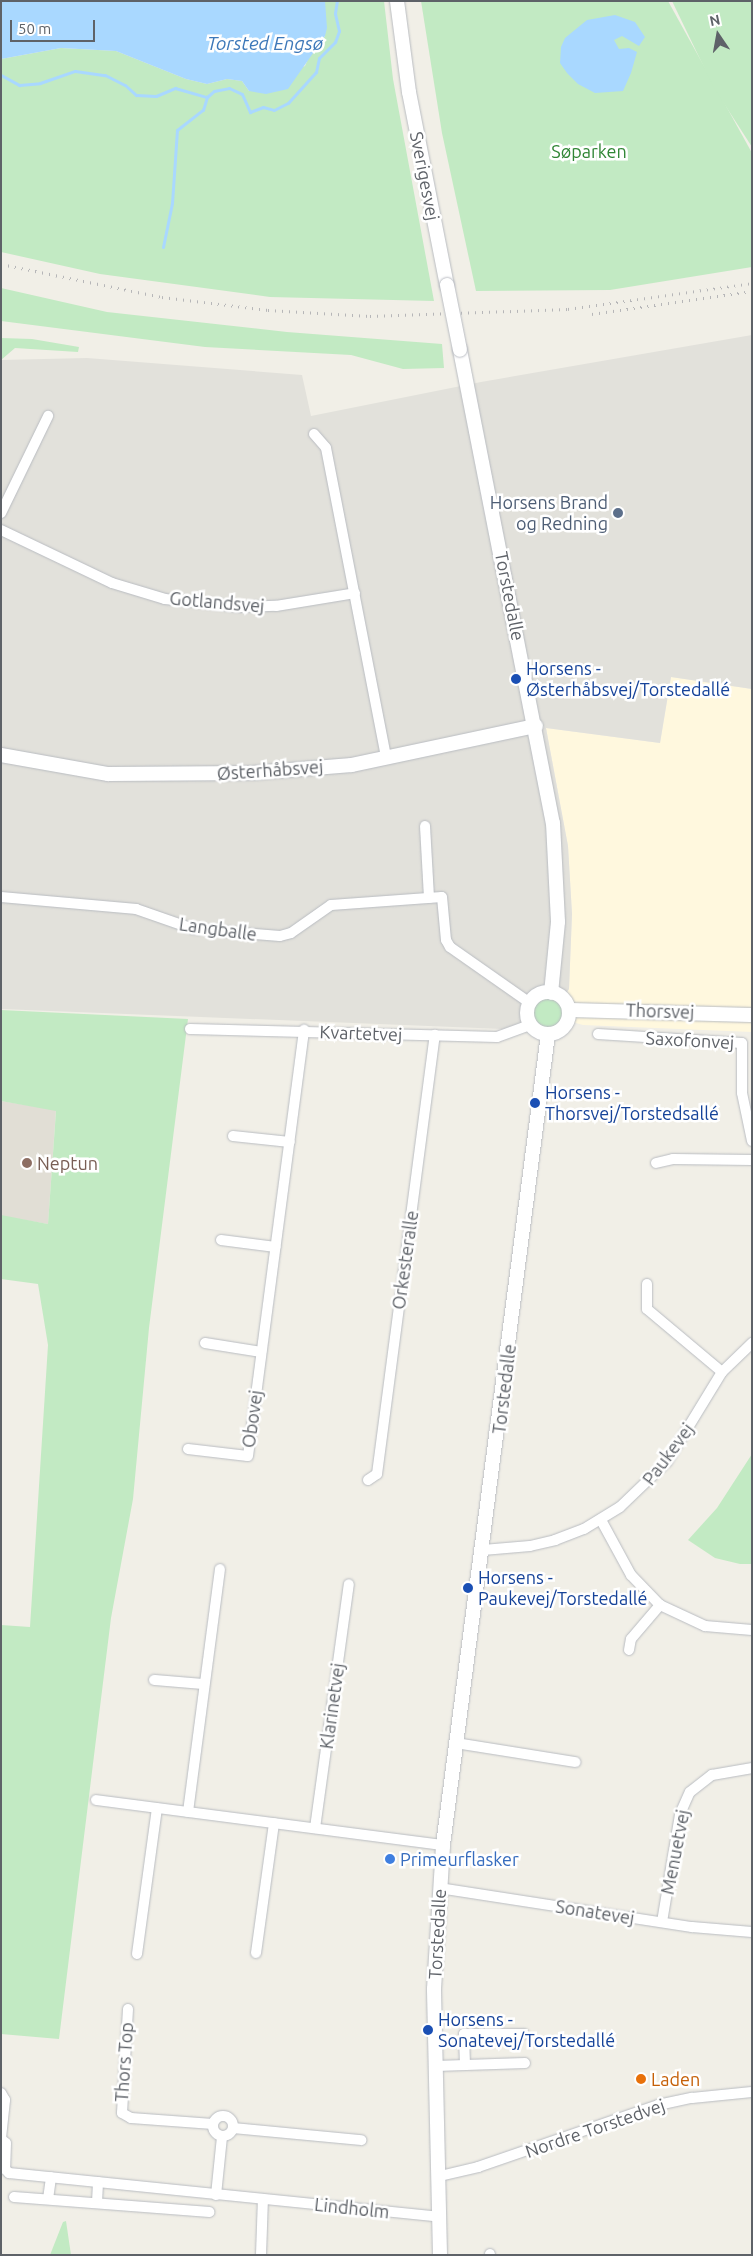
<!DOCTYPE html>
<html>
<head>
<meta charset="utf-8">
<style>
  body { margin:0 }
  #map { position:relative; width:753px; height:2256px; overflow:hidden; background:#f1efe7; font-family:Ubuntu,sans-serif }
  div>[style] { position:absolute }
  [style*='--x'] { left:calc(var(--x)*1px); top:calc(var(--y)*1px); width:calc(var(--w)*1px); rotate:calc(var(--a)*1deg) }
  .commercial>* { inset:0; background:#fff8de }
  .industrial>* { inset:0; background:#e2e1db }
  .education>* { inset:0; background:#e1ded5 }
  .green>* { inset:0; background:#c2eac3 }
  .round { border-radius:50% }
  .water>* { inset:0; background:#a9d8ff }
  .stream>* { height:3px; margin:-1.5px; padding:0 1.5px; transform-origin:1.5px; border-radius:1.5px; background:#a9d8ff }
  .roads { filter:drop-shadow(0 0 1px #b9bcc1) drop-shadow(0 0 1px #b9bcc1) }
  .street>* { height:10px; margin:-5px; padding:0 5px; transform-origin:5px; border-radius:5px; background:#fff }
  .street>.ring { margin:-5px; padding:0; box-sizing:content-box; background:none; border:10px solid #fff; border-radius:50% }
  .secondary>* { height:14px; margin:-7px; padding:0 7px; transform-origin:7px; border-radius:7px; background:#fff }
  .secondary>.ring { margin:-7px; padding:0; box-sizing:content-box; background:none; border:14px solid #fff; border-radius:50% }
  .rail>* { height:3px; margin-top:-1.5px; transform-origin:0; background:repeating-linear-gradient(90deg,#b6b6b8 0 1px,transparent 0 7px) }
  .bridges { filter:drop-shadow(0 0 1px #babdc3) drop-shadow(0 0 1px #babdc3) }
  .secondary-bridge>* { height:14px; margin:-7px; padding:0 7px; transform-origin:7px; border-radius:7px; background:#fff }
  .dots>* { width:14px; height:14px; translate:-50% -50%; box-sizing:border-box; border:2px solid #fff; border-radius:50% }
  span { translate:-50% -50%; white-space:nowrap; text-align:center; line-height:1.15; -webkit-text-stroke:5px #fff; paint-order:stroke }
  .park-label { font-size:18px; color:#308635 }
  .street-label { font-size:18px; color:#5e6268 }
  .service-label { font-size:18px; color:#4e5e75 }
  .right { translate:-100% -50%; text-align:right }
  .transit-label { font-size:18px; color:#164399 }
  .left { translate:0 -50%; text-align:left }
  .education-label { font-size:18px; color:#785e54 }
  .shop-label { font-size:18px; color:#366cbe }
  .food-label { font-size:18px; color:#c56008 }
  .water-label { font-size:19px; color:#3d78b9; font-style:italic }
  .frame { position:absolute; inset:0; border:2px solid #5e6268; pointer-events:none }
  .north { position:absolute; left:693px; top:10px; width:50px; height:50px; -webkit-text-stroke:4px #fff; paint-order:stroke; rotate:348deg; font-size:14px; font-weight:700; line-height:20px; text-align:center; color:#5e6268 }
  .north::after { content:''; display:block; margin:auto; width:18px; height:22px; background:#5e6268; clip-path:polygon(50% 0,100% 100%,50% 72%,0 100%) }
  .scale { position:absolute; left:10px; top:20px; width:85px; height:22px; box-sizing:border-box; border:2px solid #5e6268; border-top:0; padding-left:6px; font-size:15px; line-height:18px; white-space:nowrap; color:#5e6268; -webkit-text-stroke:4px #fff; paint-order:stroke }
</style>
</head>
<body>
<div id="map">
  <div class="commercial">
    <div style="clip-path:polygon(671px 677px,752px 689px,752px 1032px,583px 1025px,551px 1016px,569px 989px,572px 914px,568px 846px,546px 728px,660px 743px)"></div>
  </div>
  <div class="industrial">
    <div style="clip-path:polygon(752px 335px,752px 689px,671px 677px,660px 743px,546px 728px,568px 846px,572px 914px,569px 989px,551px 1016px,503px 1029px,1px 1009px,1px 360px,87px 358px,302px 375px,311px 416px,481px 382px)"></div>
  </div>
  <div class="education">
    <div style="clip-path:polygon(1px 1101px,56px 1110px,48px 1224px,1px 1216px)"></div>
  </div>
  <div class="green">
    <div style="clip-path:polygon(325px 1px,384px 1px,393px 79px,434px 301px,270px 297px,100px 274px,1px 252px,1px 59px,61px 48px,116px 51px,186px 79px,207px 84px,227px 79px,242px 81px,249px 91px,305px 66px,311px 52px,325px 36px)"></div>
    <div style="clip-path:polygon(421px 1px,668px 1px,752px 153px,752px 267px,610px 290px,476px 291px,442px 133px)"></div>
    <div style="clip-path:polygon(672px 1px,752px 1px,752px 147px,714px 88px)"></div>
    <div style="clip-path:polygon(1px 288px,107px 312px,287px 332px,442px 344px,444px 368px,403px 369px,351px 355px,205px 347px,1px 321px)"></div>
    <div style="clip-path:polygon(1px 338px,32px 339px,79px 347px,78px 352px,15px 348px,1px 360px)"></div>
    <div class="round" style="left:533px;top:998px;width:30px;height:30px"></div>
    <div style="clip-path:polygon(1px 1010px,188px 1019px,149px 1328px,133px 1499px,111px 1618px,59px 2039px,1px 2034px,1px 1625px,30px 1627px,48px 1345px,38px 1284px,1px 1279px,1px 1215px,48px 1224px,56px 1111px,1px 1101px)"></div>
    <div style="clip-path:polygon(752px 1454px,752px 1564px,740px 1564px,715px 1558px,688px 1540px,717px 1508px)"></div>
    <div style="clip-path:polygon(66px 2221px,71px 2255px,50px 2255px,63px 2222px)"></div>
  </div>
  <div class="water">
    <div style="clip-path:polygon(1px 1px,325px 1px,327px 28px,325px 36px,288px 89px,266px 94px,249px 91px,242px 81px,227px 79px,207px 84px,186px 79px,116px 51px,61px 48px,1px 59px)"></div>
    <div style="clip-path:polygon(615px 15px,635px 22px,645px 37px,639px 46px,622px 36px,614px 40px,619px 49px,629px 48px,637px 52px,631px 73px,623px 91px,595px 93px,578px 84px,567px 73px,560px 63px,561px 47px,565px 38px,587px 20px)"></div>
  </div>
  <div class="stream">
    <div style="--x:1;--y:75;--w:21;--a:29"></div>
    <div style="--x:19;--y:85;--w:21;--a:-5"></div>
    <div style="--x:40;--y:83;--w:37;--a:-19"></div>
    <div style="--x:75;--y:71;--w:30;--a:8"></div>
    <div style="--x:105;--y:75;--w:22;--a:27"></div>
    <div style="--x:125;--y:85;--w:15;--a:42"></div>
    <div style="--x:136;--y:95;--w:20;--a:3"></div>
    <div style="--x:156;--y:96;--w:21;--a:-23"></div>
    <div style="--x:175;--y:88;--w:33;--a:16"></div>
    <div style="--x:207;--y:97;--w:9;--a:-41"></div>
    <div style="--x:214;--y:91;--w:15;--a:-11"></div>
    <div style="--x:229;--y:88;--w:14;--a:25"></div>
    <div style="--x:242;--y:94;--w:20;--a:66"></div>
    <div style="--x:250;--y:112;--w:14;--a:-21"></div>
    <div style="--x:263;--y:107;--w:11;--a:15"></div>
    <div style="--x:274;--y:110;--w:16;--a:-27"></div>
    <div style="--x:288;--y:103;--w:42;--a:-47.9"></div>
    <div style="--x:316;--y:72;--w:14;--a:-78"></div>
    <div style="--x:319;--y:58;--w:23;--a:-45"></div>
    <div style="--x:335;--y:42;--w:12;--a:-70"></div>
    <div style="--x:339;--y:31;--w:18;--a:-103"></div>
    <div style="--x:335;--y:13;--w:12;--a:-81"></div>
    <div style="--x:163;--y:247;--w:45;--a:-78.4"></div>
    <div style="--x:172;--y:203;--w:73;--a:-86.1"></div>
    <div style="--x:177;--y:130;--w:33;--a:-38"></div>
    <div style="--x:203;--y:110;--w:14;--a:-73"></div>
  </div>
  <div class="roads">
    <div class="street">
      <div style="--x:314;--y:434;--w:18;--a:49"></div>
      <div style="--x:326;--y:448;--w:316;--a:79"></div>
      <div style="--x:1;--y:513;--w:108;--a:-64.1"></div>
      <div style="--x:1;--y:530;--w:123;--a:25.5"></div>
      <div style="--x:112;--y:583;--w:55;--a:16.8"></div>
      <div style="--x:165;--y:599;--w:76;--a:6"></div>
      <div style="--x:241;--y:607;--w:35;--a:-2"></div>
      <div style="--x:276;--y:606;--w:80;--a:-9.3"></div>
      <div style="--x:425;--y:826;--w:72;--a:86.8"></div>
      <div style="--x:1;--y:897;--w:136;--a:5.1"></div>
      <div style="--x:136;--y:909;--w:60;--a:19.3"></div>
      <div style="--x:193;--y:929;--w:87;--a:4.6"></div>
      <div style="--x:280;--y:936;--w:11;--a:-15"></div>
      <div style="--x:291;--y:933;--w:49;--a:-35"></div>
      <div style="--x:331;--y:905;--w:111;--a:-4.1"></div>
      <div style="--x:442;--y:897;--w:43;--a:84.7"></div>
      <div style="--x:446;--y:940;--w:8;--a:60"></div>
      <div style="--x:450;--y:947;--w:98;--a:35"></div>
      <div style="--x:190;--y:1029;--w:307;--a:1.5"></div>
      <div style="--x:497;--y:1037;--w:35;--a:-20"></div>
      <div style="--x:598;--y:1034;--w:144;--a:3.6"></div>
      <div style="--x:742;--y:1043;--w:50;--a:90"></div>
      <div style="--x:742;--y:1093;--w:49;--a:78.2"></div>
      <div style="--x:233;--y:1136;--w:57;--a:6"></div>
      <div style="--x:656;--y:1163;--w:17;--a:-13"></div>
      <div style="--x:673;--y:1159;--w:79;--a:0.7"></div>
      <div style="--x:221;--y:1240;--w:55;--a:7.3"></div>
      <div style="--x:647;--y:1284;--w:25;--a:90"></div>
      <div style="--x:647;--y:1309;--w:98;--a:40"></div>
      <div style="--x:205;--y:1343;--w:57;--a:9.1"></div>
      <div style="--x:188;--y:1449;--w:60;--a:6.7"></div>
      <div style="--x:248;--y:1456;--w:430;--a:-82.5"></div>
      <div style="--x:368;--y:1480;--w:11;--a:-34"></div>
      <div style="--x:377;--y:1474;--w:443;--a:-82.5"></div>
      <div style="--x:601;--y:1520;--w:63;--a:61.4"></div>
      <div style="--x:631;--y:1575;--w:42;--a:46"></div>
      <div style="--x:660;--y:1605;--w:50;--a:25"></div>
      <div style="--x:705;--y:1626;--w:47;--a:4.9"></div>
      <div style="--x:483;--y:1550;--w:47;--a:-4.9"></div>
      <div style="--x:530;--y:1546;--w:26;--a:-13"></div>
      <div style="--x:555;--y:1540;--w:31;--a:-21"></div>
      <div style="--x:584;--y:1529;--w:42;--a:-31.4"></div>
      <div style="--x:620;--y:1507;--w:65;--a:-43.8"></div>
      <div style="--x:667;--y:1462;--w:105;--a:-58.6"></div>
      <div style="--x:722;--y:1372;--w:42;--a:-44"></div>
      <div style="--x:629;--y:1650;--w:11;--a:-80"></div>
      <div style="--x:631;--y:1639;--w:45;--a:-49.5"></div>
      <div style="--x:154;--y:1680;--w:50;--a:4.6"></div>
      <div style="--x:456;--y:1743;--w:121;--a:9.1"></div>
      <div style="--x:96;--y:1800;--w:350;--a:7.4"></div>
      <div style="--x:188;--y:1812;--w:245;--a:-82.5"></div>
      <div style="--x:315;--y:1828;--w:246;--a:-82.1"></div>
      <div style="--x:439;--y:1888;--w:256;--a:8.8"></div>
      <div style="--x:692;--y:1927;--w:60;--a:4.8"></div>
      <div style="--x:662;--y:1922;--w:109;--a:-80.5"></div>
      <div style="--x:680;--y:1814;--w:24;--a:-66"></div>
      <div style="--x:690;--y:1792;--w:28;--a:-38"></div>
      <div style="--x:712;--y:1775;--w:41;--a:-9.9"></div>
      <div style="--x:256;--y:1953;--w:131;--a:-82.1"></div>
      <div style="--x:137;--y:1954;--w:147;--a:-82.2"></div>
      <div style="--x:128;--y:2009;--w:104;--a:93.3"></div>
      <div style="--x:122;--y:2113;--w:10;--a:29"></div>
      <div style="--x:131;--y:2118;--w:82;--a:4.2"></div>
      <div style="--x:465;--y:2065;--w:31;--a:-92"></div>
      <div style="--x:464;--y:2034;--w:60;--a:0"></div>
      <div style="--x:436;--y:2066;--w:89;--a:-1.9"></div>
      <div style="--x:1;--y:2093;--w:8;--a:60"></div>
      <div style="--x:5;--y:2100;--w:39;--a:96"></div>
      <div class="ring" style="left:213px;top:2116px;width:10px;height:10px"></div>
      <div style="--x:233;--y:2128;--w:129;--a:5.4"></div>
      <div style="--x:1;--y:2139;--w:6;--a:39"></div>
      <div style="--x:6;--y:2143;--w:26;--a:92"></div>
      <div style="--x:5;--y:2169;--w:6;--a:45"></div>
      <div style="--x:9;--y:2173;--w:434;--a:5.8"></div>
      <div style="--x:440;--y:2176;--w:39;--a:-13"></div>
      <div style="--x:478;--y:2167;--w:190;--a:-19"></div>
      <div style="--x:658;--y:2105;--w:35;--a:-12"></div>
      <div style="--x:692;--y:2098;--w:60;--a:-5.7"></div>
      <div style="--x:216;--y:2195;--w:58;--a:-84.1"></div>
      <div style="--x:14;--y:2197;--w:196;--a:4.4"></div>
      <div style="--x:48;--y:2199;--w:22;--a:-82"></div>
      <div style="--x:97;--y:2202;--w:20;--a:-87"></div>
      <div style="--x:261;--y:2255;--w:56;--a:-88"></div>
      <div style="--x:490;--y:2255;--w:1;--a:-90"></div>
    </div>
    <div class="secondary">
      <div style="--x:397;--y:1;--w:92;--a:82.5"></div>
      <div style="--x:409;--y:92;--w:197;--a:78.9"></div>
      <div style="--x:460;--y:350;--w:482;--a:78.9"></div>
      <div style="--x:553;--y:823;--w:99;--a:87.1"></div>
      <div style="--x:558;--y:922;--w:71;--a:95.6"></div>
      <div style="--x:1;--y:755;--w:109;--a:10.1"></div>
      <div style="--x:108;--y:774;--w:144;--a:-0.4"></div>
      <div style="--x:252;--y:773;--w:100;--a:-4.6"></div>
      <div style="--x:352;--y:765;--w:188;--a:-12"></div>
      <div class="ring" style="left:527px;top:992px;width:28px;height:28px"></div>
      <div style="--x:569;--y:1010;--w:183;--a:1.6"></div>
      <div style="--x:440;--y:2255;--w:266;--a:-91.3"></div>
      <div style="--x:434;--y:1989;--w:144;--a:-86.4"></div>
      <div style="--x:443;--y:1845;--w:818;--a:-82.62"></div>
    </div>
  </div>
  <div class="rail">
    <div style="--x:1;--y:264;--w:164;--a:11.6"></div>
    <div style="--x:162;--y:297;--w:107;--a:7"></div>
    <div style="--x:268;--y:310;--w:102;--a:3.4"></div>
    <div style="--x:370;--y:316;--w:198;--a:-2"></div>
    <div style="--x:568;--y:309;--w:186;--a:-8"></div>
    <div style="--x:592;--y:314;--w:162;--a:-8.2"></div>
  </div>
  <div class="bridges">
    <div class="secondary-bridge">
      <div style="--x:447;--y:285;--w:66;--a:78.7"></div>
    </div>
  </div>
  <div class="dots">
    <div style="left:618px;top:513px;background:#5c6f8a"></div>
    <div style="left:516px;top:679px;background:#1a4fb4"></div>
    <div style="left:535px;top:1103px;background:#1a4fb4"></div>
    <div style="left:27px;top:1163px;background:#8d6e63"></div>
    <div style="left:468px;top:1588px;background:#1a4fb4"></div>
    <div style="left:390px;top:1859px;background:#3f7fe0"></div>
    <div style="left:428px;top:2030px;background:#1a4fb4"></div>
    <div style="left:641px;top:2079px;background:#e8710a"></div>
  </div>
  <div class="park-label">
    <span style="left:589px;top:151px">Søparken</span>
  </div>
  <div class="street-label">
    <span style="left:425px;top:176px;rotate:79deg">Sverigesvej</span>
    <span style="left:510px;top:596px;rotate:79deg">Torstedalle</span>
    <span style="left:217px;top:602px;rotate:5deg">Gotlandsvej</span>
    <span style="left:270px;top:770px;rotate:-4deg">Østerhåbsvej</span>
    <span style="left:218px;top:929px;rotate:8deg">Langballe</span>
    <span style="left:660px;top:1011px;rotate:2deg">Thorsvej</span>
    <span style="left:361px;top:1033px;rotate:2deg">Kvartetvej</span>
    <span style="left:690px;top:1040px;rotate:3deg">Saxofonvej</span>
    <span style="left:405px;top:1260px;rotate:-82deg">Orkesteralle</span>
    <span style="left:504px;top:1389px;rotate:-83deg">Torstedalle</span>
    <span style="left:252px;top:1419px;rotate:-82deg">Obovej</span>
    <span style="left:668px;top:1454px;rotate:-53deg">Paukevej</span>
    <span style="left:332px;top:1706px;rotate:-82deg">Klarinetvej</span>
    <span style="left:675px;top:1852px;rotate:-79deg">Menuetvej</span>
    <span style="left:595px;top:1912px;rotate:9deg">Sonatevej</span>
    <span style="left:437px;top:1934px;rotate:-87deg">Torstedalle</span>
    <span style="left:124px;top:2062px;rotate:-86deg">Thors Top</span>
    <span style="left:595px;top:2128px;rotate:-19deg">Nordre Torstedvej</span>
    <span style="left:352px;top:2208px;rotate:6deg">Lindholm</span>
  </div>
  <div class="service-label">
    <span class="right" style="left:608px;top:513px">Horsens Brand<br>og Redning</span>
  </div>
  <div class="transit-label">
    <span class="left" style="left:526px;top:679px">Horsens -<br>Østerhåbsvej/Torstedallé</span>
    <span class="left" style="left:545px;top:1103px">Horsens -<br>Thorsvej/Torstedsallé</span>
    <span class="left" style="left:478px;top:1588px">Horsens -<br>Paukevej/Torstedallé</span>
    <span class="left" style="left:438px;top:2030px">Horsens -<br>Sonatevej/Torstedallé</span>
  </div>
  <div class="education-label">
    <span class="left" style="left:37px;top:1163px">Neptun</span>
  </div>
  <div class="shop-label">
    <span class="left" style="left:400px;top:1859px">Primeurflasker</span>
  </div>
  <div class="food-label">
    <span class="left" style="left:651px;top:2079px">Laden</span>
  </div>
  <div class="water-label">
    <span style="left:265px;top:44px">Torsted Engsø</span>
  </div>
  <div class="frame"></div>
  <div class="north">N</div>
  <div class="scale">50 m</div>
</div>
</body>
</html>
